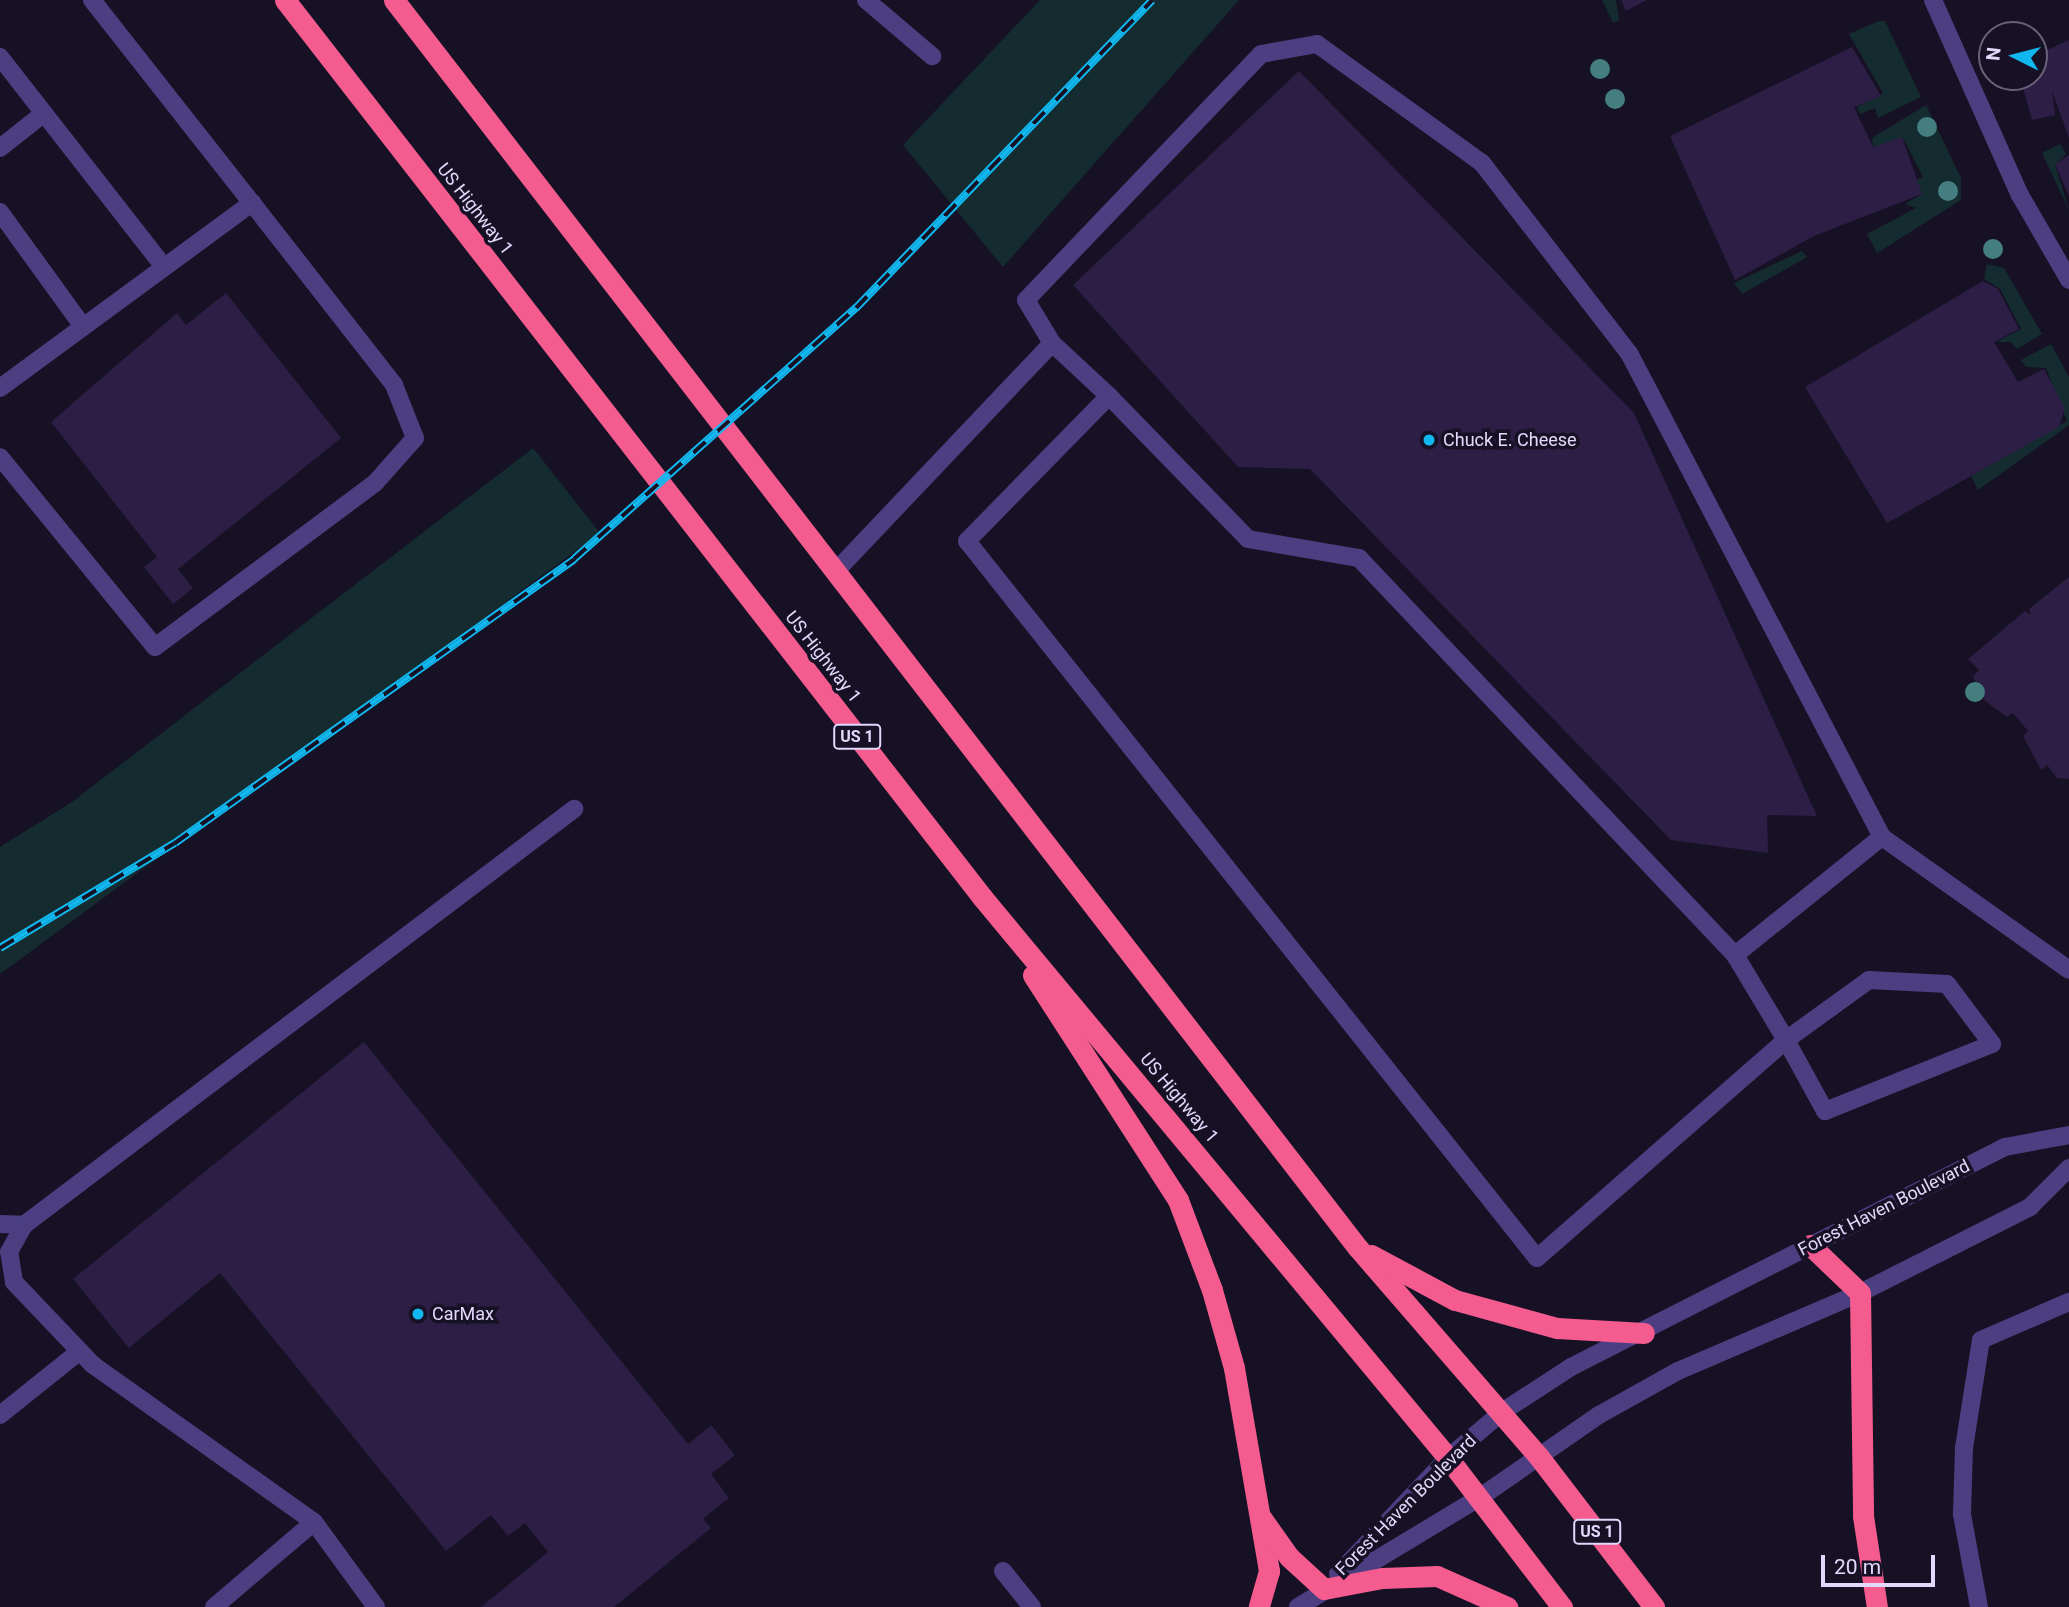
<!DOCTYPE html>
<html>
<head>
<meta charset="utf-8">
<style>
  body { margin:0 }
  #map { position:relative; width:2069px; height:1607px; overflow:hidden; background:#171125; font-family:Roboto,sans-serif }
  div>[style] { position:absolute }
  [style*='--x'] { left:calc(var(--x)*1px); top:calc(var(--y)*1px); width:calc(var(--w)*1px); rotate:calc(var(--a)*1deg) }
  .green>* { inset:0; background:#142c2f }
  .building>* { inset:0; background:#2c1e45 }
  .minor>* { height:18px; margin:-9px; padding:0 9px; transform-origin:9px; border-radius:9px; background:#4b3f81 }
  .highway>* { height:21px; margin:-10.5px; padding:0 10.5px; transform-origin:10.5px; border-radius:10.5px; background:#f45b8e }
  .rail>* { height:8px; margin-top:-4px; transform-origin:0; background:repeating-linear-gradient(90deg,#171125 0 16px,#11b8f0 0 32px); box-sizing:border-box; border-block:2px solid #11b8f0 }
  .trees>* { width:20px; height:20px; margin:-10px; border-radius:50%; background:#447e81 }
  .dots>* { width:19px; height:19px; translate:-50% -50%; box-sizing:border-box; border:4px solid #171125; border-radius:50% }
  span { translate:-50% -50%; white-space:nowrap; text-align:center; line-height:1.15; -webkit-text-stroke:7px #171125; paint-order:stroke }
  .shield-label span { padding:2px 5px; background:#171125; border:2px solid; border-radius:5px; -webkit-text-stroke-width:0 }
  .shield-label { font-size:16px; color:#e1d8fc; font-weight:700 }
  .street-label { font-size:18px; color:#e1d8fc }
  .poi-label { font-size:18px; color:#e1d8fc }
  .left { translate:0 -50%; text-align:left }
  .north { position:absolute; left:1978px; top:21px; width:70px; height:70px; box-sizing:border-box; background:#171125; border:2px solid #68617b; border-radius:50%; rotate:276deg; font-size:19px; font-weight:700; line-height:28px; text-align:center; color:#e1d8fc }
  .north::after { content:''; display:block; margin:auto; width:24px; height:32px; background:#11b8f0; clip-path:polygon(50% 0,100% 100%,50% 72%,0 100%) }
  .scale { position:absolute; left:1821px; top:1555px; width:114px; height:32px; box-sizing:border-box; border:4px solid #e1d8fc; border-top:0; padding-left:9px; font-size:21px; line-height:24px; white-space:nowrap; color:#e1d8fc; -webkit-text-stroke:5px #171125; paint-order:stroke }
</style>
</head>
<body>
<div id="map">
  <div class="green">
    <div style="clip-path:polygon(1040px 0,1239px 0,1003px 267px,903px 145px)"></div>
    <div style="clip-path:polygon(1602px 0,1616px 0,1619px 20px,1613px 23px)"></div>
    <div style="clip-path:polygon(1879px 21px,1885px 21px,1921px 97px,1878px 118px,1875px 108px,1860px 114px,1857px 107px,1883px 93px,1849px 34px)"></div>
    <div style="clip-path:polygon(1926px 105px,1961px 178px,1961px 200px,1877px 253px,1867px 234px,1916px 208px,1905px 204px,1922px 194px,1917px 180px,1923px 177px,1904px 140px,1873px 147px,1872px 138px)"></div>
    <div style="clip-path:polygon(2060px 144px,2066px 154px,2055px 165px,2069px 210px,2042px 153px)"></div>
    <div style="clip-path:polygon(1802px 251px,1807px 257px,1742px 294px,1734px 283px)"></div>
    <div style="clip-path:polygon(1987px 264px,2004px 268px,2042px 334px,2017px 349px,2011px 342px,1996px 342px,2021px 329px,2000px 289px,1984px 279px)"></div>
    <div style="clip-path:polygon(2051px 344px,2069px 377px,2069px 425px,1978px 490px,1971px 476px,2067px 421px,2046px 368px,2026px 367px,2021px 360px)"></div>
    <div style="clip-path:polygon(533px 448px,600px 533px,0 974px,0 847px,72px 802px)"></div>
  </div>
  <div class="building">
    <div style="clip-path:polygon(1621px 0,1647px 0,1626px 11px)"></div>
    <div style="clip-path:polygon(2069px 40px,2069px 138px,2052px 91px,2055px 115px,2032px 120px,2020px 77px,2034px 77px,2034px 56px)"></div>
    <div style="clip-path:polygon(1852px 47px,1881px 96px,1854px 107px,1873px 147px,1902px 137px,1922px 194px,1814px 236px,1735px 280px,1670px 136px)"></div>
    <div style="clip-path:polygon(1299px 71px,1634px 413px,1817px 816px,1767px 815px,1768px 853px,1671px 840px,1310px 469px,1238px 467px,1073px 285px)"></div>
    <div style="clip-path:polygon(2069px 155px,2069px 196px,2055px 164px)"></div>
    <div style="clip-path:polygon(1983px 281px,1998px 289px,2019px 329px,1994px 342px,2018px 382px,2044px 369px,2065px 408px,2059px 427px,1887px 523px,1805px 387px)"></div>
    <div style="clip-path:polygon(226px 293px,341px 438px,178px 569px,193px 588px,173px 604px,144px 567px,157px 557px,51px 422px,177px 313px,186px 325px)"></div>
    <div style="clip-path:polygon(2069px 577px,2069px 779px,2057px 778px,2047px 765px,2041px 770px,2023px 736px,2028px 731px,2013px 713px,2007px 717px,1985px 701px,1973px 677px,1979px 670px,1968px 659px,2025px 611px,2031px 615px,2029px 609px)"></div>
    <div style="clip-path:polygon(364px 1042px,688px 1444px,711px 1425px,735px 1455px,711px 1474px,729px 1498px,703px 1519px,711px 1528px,614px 1607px,481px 1607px,548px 1552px,525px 1523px,508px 1536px,491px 1515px,446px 1551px,220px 1273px,129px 1348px,73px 1279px)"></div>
  </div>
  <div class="minor">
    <div style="--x:92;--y:0;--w:258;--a:51.8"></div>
    <div style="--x:866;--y:0;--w:87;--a:40.3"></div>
    <div style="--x:1933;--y:0;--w:214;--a:66"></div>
    <div style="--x:2020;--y:195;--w:98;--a:60"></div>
    <div style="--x:0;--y:57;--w:265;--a:52"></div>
    <div style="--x:0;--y:148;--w:55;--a:-38.3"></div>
    <div style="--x:0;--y:212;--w:138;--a:54.1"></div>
    <div style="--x:1052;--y:343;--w:50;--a:-121.2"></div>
    <div style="--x:1026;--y:300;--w:340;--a:-46.3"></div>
    <div style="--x:1261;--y:54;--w:57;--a:-10.1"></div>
    <div style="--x:1317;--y:44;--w:203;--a:35.8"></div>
    <div style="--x:1482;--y:163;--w:240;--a:52.3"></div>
    <div style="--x:1629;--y:353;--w:546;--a:62.4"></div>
    <div style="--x:0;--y:388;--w:313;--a:-36.3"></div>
    <div style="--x:252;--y:203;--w:231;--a:52"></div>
    <div style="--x:394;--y:385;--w:57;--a:68.4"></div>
    <div style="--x:415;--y:438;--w:60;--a:131.6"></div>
    <div style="--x:375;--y:483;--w:274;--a:143.3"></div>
    <div style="--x:155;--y:647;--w:245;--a:-129.2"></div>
    <div style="--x:1109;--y:396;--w:199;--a:45.8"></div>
    <div style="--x:1248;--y:539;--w:113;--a:9.7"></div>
    <div style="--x:1359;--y:558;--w:547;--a:46.56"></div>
    <div style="--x:835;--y:572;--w:315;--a:-46.5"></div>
    <div style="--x:1052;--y:343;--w:78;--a:42.9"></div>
    <div style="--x:1109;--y:396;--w:203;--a:134.4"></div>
    <div style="--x:967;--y:541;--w:916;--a:51.52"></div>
    <div style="--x:1537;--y:1258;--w:331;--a:-41.2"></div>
    <div style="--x:1786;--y:1040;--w:99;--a:-121"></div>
    <div style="--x:1735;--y:955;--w:189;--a:-38.8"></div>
    <div style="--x:1882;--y:837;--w:229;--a:35.4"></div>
    <div style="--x:1869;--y:980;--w:78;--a:2.9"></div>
    <div style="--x:1947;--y:984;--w:75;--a:53.1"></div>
    <div style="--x:1992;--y:1044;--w:180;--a:158.1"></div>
    <div style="--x:1825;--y:1111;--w:81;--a:-118.8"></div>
    <div style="--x:1786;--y:1040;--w:102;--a:-35.9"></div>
    <div style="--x:0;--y:1224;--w:24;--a:2"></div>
    <div style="--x:0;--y:1415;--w:102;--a:-38.7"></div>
    <div style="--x:1003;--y:1571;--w:46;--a:51.1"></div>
    <div style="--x:1338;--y:1574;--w:160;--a:-46.5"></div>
    <div style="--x:1448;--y:1458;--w:71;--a:-40.4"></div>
    <div style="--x:1502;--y:1412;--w:82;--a:-33.1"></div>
    <div style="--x:1571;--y:1367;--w:487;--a:-26.9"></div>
    <div style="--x:2005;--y:1147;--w:65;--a:-10.6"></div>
    <div style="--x:214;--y:1607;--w:131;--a:-40.4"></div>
    <div style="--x:376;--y:1607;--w:105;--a:-126.1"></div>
    <div style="--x:314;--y:1522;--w:271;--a:-144.6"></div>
    <div style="--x:93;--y:1365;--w:115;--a:-133.6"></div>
    <div style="--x:14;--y:1282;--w:30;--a:-99"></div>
    <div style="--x:9;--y:1252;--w:31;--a:-61"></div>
    <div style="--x:24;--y:1225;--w:690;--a:-37.1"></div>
    <div style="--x:1298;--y:1607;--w:211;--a:-31.1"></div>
    <div style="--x:1479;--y:1498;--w:146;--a:-34.7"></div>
    <div style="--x:1599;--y:1415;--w:90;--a:-29.1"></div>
    <div style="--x:1678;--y:1371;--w:198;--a:-23.2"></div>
    <div style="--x:1860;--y:1293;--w:191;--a:-26.8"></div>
    <div style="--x:2030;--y:1207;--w:55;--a:-45"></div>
    <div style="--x:1979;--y:1607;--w:95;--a:-100.4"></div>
    <div style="--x:1962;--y:1514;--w:66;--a:-88.3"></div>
    <div style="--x:1964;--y:1448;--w:109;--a:-81.1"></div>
    <div style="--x:1981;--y:1340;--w:96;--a:-23.4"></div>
  </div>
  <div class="highway">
    <div style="--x:285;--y:0;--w:1136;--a:52.15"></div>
    <div style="--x:982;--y:897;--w:729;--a:50.28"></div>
    <div style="--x:1448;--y:1458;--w:188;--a:52.6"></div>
    <div style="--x:394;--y:0;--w:1577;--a:52.32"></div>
    <div style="--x:1358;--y:1248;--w:276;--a:49.1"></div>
    <div style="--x:1539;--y:1457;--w:189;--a:52.5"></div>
    <div style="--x:1033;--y:975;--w:268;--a:57.2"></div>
    <div style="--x:1178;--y:1200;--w:96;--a:69.3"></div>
    <div style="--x:1212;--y:1290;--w:81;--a:74.2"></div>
    <div style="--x:1234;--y:1368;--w:206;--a:80.2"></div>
    <div style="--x:1269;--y:1571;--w:37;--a:106"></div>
    <div style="--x:1810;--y:1245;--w:69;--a:43.8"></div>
    <div style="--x:1860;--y:1293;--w:223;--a:89.2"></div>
    <div style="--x:1863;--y:1516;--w:92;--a:81.3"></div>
    <div style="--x:1371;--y:1255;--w:95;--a:28.2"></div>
    <div style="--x:1455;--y:1300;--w:106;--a:15.4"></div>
    <div style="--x:1557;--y:1328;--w:87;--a:3.3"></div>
    <div style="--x:1260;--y:1516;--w:50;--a:54.7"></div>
    <div style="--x:1289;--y:1557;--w:47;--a:42.4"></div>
    <div style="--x:1324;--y:1589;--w:59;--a:-10.7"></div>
    <div style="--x:1382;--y:1578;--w:55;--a:-2.1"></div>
    <div style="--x:1437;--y:1576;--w:77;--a:23.9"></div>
  </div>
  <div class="rail">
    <div style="--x:0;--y:948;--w:204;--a:-31"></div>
    <div style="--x:175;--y:843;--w:490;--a:-35.4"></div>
    <div style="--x:574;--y:559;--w:378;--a:-41.7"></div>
    <div style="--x:856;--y:308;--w:427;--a:-46.1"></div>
  </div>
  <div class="trees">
    <div style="left:1600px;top:69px"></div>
    <div style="left:1615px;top:99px"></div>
    <div style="left:1927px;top:127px"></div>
    <div style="left:1948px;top:191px"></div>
    <div style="left:1993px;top:249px"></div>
    <div style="left:1975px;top:692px"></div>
  </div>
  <div class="dots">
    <div style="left:1429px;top:440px;background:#11b8f0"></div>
    <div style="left:418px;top:1314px;background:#11b8f0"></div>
  </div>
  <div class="shield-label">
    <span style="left:857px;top:737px">US 1</span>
    <span style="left:1597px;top:1532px">US 1</span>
  </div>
  <div class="street-label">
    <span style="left:475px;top:209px;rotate:52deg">US Highway 1</span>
    <span style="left:823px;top:657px;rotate:52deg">US Highway 1</span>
    <span style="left:1179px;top:1098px;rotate:50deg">US Highway 1</span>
    <span style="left:1884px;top:1208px;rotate:-27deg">Forest Haven Boulevard</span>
    <span style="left:1406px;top:1505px;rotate:-45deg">Forest Haven Boulevard</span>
  </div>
  <div class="poi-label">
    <span class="left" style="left:1443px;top:440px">Chuck E. Cheese</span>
    <span class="left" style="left:432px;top:1314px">CarMax</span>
  </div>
  <div class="north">N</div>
  <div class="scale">20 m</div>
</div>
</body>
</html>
